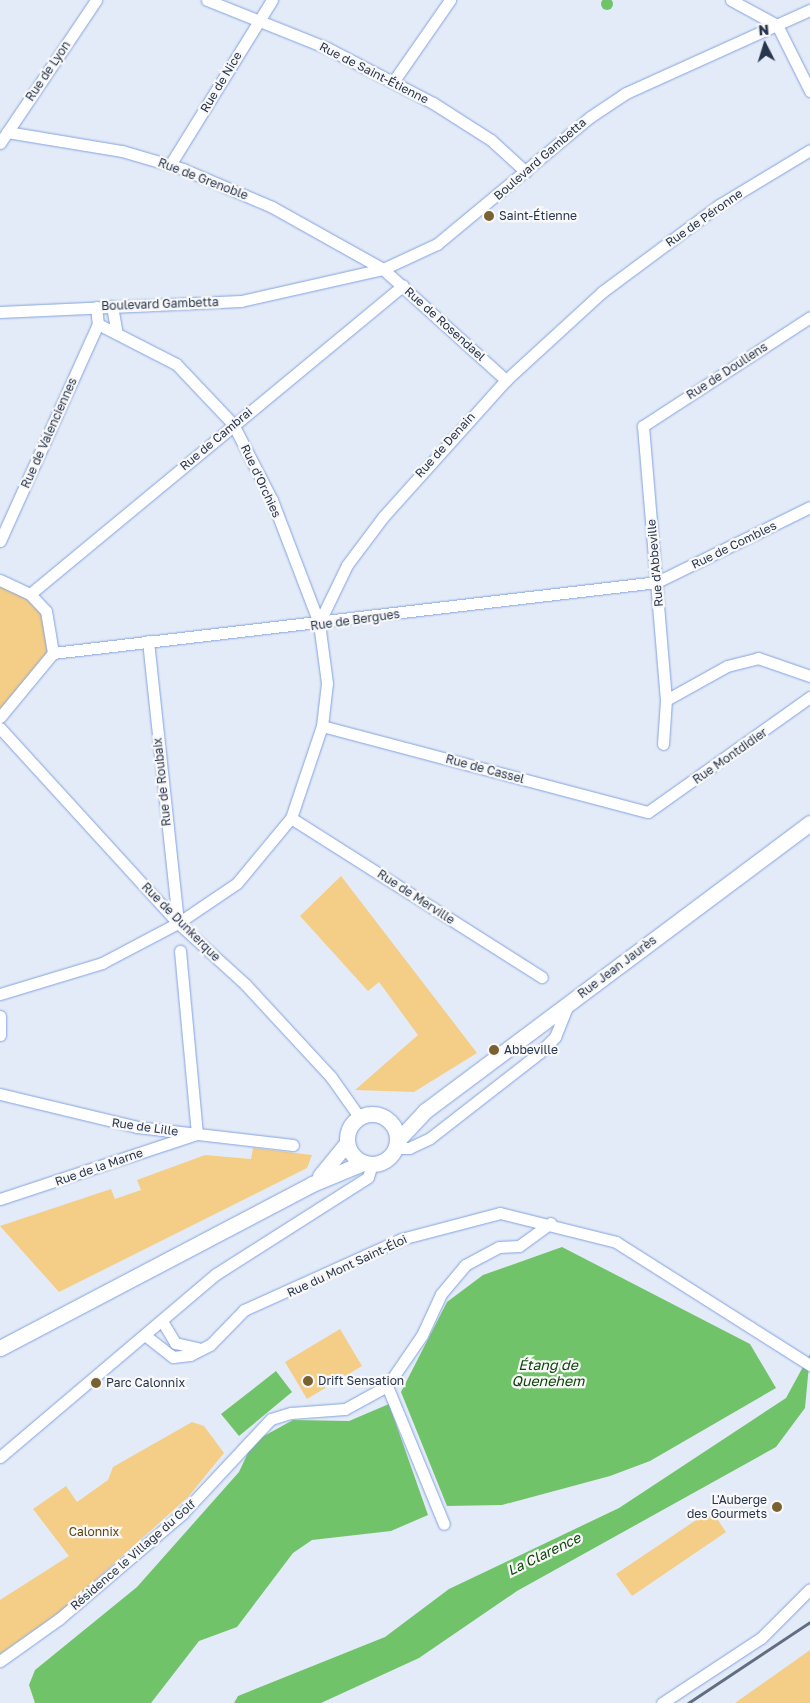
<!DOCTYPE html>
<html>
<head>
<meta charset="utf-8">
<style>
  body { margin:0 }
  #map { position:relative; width:810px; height:1703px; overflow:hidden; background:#e4ebf8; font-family:"Golos Text",sans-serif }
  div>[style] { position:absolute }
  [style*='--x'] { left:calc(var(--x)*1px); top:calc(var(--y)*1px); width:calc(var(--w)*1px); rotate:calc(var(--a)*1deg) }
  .green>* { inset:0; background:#f4cd86 }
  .water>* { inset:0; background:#71c369 }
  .round { border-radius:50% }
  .roads { filter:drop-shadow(0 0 1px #82a3df) drop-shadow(0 0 1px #82a3df) }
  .minor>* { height:11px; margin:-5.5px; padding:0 5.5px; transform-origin:5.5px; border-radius:5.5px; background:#fff }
  .major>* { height:15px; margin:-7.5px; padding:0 7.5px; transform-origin:7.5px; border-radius:7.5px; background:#fff }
  .major>.ring { margin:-7.5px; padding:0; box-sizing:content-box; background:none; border:15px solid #fff; border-radius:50% }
  .rail>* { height:3px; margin:-1.5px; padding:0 1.5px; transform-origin:1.5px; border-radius:1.5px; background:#616d81 }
  .dots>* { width:14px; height:14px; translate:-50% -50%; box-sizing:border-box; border:2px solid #f8f8f8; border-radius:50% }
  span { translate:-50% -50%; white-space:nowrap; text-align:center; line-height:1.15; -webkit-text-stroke:4.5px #f8f8f8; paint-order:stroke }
  .street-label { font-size:12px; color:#27354d }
  .poi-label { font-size:12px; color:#27354d }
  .left { translate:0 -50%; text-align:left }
  .right { translate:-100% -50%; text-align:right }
  .park-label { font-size:12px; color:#5a4312 }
  .water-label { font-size:14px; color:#0b4507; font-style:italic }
  .north { position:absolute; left:740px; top:20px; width:50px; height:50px; -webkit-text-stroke:4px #f8f8f8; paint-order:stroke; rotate:355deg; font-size:14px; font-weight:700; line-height:20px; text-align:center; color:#27354d }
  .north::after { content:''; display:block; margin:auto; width:18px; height:22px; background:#27354d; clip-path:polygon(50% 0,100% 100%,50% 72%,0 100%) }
</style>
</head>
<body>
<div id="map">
  <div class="green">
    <div style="clip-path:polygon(0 585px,25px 597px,42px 614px,50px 654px,0 711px)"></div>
    <div style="clip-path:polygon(341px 876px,477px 1053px,414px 1092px,355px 1090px,418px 1035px,379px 982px,368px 991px,300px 916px)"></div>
    <div style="clip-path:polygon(253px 1148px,312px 1155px,307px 1168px,59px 1292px,0 1226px,111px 1189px,115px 1199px,141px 1190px,137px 1180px,205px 1155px,251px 1159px)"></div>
    <div style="clip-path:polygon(340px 1329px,362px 1366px,307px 1399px,285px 1362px)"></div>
    <div style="clip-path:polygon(192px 1422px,204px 1426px,224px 1453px,188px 1497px,61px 1611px,0 1654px,0 1600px,69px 1556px,33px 1509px,66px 1486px,77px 1502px,108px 1480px,113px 1467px)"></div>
    <div style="clip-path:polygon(711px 1510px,726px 1532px,632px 1596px,616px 1574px)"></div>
    <div style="clip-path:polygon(810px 1650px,810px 1703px,735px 1703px)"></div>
  </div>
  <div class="water">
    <div class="round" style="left:601px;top:-2px;width:12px;height:12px"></div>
    <div style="clip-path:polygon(562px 1247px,750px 1344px,776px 1388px,650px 1461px,610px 1476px,502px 1505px,447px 1506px,401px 1392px,447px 1302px,483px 1275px)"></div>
    <div style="clip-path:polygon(810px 1354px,805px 1408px,776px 1447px,517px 1591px,419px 1658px,321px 1703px,234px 1703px,238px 1696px,385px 1637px,449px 1589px,619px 1508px,786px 1398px)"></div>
    <div style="clip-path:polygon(276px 1371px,292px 1392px,239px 1436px,221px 1414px)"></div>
    <div style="clip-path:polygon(389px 1404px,428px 1515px,391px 1531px,312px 1540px,293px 1553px,237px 1627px,199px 1641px,151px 1703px,35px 1703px,29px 1685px,35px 1670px,137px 1587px,239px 1472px,253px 1442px,293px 1420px,349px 1421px)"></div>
  </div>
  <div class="roads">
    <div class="minor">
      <div style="--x:207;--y:0;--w:129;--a:21.8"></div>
      <div style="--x:327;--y:48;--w:119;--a:27.4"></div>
      <div style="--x:433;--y:103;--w:69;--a:32.5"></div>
      <div style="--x:491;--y:140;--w:47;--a:42.4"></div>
      <div style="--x:731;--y:0;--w:52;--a:28.5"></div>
      <div style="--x:777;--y:25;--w:74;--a:63.4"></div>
      <div style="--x:393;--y:82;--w:100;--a:-55.2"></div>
      <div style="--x:7;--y:132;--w:117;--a:9.4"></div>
      <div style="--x:122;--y:151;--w:64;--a:16.4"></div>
      <div style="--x:183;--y:169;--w:97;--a:23.1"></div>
      <div style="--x:272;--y:207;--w:127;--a:29.2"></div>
      <div style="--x:383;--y:269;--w:166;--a:42.1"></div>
      <div style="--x:0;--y:143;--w:172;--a:-56.1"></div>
      <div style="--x:170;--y:165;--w:194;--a:-58.3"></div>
      <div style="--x:112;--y:306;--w:27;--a:80"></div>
      <div style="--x:0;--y:312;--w:241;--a:-2.6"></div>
      <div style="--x:241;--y:301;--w:146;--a:-12.7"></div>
      <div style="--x:383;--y:269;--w:60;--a:-24.8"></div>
      <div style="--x:437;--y:244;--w:199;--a:-39.7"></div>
      <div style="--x:590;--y:117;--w:43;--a:-33.7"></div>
      <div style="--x:626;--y:93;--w:202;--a:-24.3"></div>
      <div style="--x:0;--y:541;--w:238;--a:-65.7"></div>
      <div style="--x:0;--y:580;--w:33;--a:25"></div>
      <div style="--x:30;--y:594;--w:23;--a:47"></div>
      <div style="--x:46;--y:611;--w:43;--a:80.5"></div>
      <div style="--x:53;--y:653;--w:83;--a:129.6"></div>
      <div style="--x:30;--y:594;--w:484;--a:-39.6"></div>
      <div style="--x:319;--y:623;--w:64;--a:-64.2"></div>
      <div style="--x:347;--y:565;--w:60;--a:-53.1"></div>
      <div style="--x:383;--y:517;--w:184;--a:-48.1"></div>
      <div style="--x:506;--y:380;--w:130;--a:-42.5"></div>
      <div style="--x:602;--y:292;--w:146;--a:-36.6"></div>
      <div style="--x:719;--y:205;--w:106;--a:-31.1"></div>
      <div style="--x:148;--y:641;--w:284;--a:83.9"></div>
      <div style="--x:53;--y:653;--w:608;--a:-6.7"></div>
      <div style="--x:657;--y:582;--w:170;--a:-26.1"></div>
      <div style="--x:666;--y:700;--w:70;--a:-29.1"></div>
      <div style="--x:727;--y:666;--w:32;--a:-14"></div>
      <div style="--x:758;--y:658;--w:55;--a:19.1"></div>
      <div style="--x:322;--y:726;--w:337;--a:14.8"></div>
      <div style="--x:648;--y:812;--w:199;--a:-35.4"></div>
      <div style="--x:0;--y:728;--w:264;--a:47.6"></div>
      <div style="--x:178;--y:923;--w:91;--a:42.3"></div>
      <div style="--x:245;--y:984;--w:127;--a:47.2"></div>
      <div style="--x:331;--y:1077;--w:50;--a:54.7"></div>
      <div style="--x:663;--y:744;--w:44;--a:-86.1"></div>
      <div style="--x:666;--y:700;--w:275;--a:-94.8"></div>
      <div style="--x:643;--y:426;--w:199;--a:-33.1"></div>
      <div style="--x:291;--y:818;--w:297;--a:32.4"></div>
      <div style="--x:0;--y:994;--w:107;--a:-16.9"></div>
      <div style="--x:102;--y:963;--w:86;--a:-27.8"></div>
      <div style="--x:178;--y:923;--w:71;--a:-34.1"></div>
      <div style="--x:237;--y:883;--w:85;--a:-50.3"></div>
      <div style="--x:291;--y:818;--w:97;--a:-71.4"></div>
      <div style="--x:322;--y:726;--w:43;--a:-83.4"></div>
      <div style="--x:327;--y:683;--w:61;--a:-97.6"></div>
      <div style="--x:319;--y:623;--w:132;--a:-110.9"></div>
      <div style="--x:272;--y:500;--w:85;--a:-117.2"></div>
      <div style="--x:233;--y:424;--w:83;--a:-133.5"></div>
      <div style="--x:176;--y:364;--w:88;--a:-152.9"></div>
      <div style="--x:98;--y:324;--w:17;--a:-97"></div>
      <div style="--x:0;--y:1016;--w:19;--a:90"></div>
      <div style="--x:0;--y:1094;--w:141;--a:13.5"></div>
      <div style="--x:137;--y:1127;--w:157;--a:6.6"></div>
      <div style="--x:395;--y:1148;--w:14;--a:0"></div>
      <div style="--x:409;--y:1148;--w:23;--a:-25"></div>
      <div style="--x:430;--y:1138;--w:138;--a:-37.9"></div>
      <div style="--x:539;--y:1053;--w:23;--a:-45"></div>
      <div style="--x:555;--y:1037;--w:35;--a:-68"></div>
      <div style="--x:0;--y:1199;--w:207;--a:-18.3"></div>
      <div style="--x:197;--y:1134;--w:184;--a:-95.3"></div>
      <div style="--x:162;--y:1321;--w:26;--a:59"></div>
      <div style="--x:175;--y:1343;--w:23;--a:13"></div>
      <div style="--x:146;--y:1336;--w:34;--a:38"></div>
      <div style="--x:173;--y:1357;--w:17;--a:-7"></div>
      <div style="--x:190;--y:1355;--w:22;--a:-27"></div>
      <div style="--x:210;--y:1345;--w:49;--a:-45.8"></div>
      <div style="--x:244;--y:1310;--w:172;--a:-24.3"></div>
      <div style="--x:401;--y:1239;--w:102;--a:-14.7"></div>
      <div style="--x:500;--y:1213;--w:120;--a:14"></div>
      <div style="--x:616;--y:1242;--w:230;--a:32.4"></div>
      <div style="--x:387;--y:1386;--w:149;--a:67.6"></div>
      <div style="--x:0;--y:1457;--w:283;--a:-40.3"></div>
      <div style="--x:216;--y:1274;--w:180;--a:-32.5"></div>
      <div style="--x:368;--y:1177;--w:14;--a:-73"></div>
      <div style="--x:0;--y:1661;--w:72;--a:-35.4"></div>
      <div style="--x:59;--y:1619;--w:162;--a:-40.5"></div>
      <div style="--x:182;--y:1514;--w:130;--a:-46.9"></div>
      <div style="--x:271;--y:1419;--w:21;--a:-17"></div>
      <div style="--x:291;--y:1413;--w:54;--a:-4.2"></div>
      <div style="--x:345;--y:1409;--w:48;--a:-28.7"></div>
      <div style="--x:387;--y:1386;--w:62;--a:-55.5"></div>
      <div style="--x:422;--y:1335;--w:45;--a:-65.1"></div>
      <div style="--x:441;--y:1294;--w:38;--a:-50"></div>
      <div style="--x:465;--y:1265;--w:38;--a:-28"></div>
      <div style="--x:499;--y:1247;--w:20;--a:-3"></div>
      <div style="--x:519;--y:1246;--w:39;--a:-36"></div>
      <div style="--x:662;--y:1703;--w:118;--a:-33.3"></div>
      <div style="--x:761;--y:1638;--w:69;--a:-45"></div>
    </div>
    <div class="major">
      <div class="ring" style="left:347px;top:1114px;width:35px;height:35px"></div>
      <div style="--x:397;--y:1141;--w:41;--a:-47"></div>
      <div style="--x:425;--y:1111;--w:481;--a:-36.8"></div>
      <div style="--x:320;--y:1176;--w:43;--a:-50.7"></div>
      <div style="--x:0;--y:1348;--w:352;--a:-27.7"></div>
      <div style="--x:312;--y:1184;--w:55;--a:-22.4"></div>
    </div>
  </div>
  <div class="rail">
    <div style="--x:688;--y:1703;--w:146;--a:-33.6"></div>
  </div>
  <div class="dots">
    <div style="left:489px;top:216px;background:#796132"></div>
    <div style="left:494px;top:1050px;background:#796132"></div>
    <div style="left:308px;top:1381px;background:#796132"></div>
    <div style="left:96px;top:1383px;background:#796132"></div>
    <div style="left:777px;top:1507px;background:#796132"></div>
  </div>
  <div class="street-label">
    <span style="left:48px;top:71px;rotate:-56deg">Rue de Lyon</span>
    <span style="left:374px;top:73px;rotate:27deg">Rue de Saint-Étienne</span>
    <span style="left:221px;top:82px;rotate:-59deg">Rue de Nice</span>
    <span style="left:540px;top:159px;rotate:-41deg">Boulevard Gambetta</span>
    <span style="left:203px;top:179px;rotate:21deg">Rue de Grenoble</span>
    <span style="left:704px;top:218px;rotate:-35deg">Rue de Péronne</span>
    <span style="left:160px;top:304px;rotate:-2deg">Boulevard Gambetta</span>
    <span style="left:445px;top:324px;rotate:42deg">Rue de Rosendael</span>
    <span style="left:727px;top:371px;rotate:-33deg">Rue de Doullens</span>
    <span style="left:49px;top:433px;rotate:-66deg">Rue de Valenciennes</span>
    <span style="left:216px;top:439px;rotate:-40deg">Rue de Cambrai</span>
    <span style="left:445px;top:445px;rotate:-48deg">Rue de Denain</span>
    <span style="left:261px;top:481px;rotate:65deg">Rue d'Orchies</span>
    <span style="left:734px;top:545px;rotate:-26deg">Rue de Combles</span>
    <span style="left:655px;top:563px;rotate:-95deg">Rue d'Abbeville</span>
    <span style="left:355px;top:620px;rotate:-8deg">Rue de Bergues</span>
    <span style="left:730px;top:756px;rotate:-35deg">Rue Montdidier</span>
    <span style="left:485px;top:769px;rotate:15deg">Rue de Cassel</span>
    <span style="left:162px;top:782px;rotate:-96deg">Rue de Roubaix</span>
    <span style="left:416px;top:897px;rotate:33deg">Rue de Merville</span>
    <span style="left:181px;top:922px;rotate:45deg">Rue de Dunkerque</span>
    <span style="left:617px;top:967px;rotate:-37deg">Rue Jean Jaurès</span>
    <span style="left:145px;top:1127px;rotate:8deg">Rue de Lille</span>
    <span style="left:99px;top:1167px;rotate:-19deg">Rue de la Marne</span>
    <span style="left:347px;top:1266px;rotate:-25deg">Rue du Mont Saint-Éloi</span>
    <span style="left:133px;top:1555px;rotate:-41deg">Résidence le Village du Golf</span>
  </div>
  <div class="poi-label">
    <span class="left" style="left:499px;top:216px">Saint-Étienne</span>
    <span class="left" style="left:504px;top:1050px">Abbeville</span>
    <span class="left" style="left:318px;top:1381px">Drift Sensation</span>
    <span class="left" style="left:106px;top:1383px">Parc Calonnix</span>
    <span class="right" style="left:767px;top:1507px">L'Auberge<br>des Gourmets</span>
  </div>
  <div class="park-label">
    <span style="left:94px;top:1532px">Calonnix</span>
  </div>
  <div class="water-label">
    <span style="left:548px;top:1373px">Étang de<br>Quenehem</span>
    <span style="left:544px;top:1554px;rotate:-26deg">La Clarence</span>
  </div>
  <div class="north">N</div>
</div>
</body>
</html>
